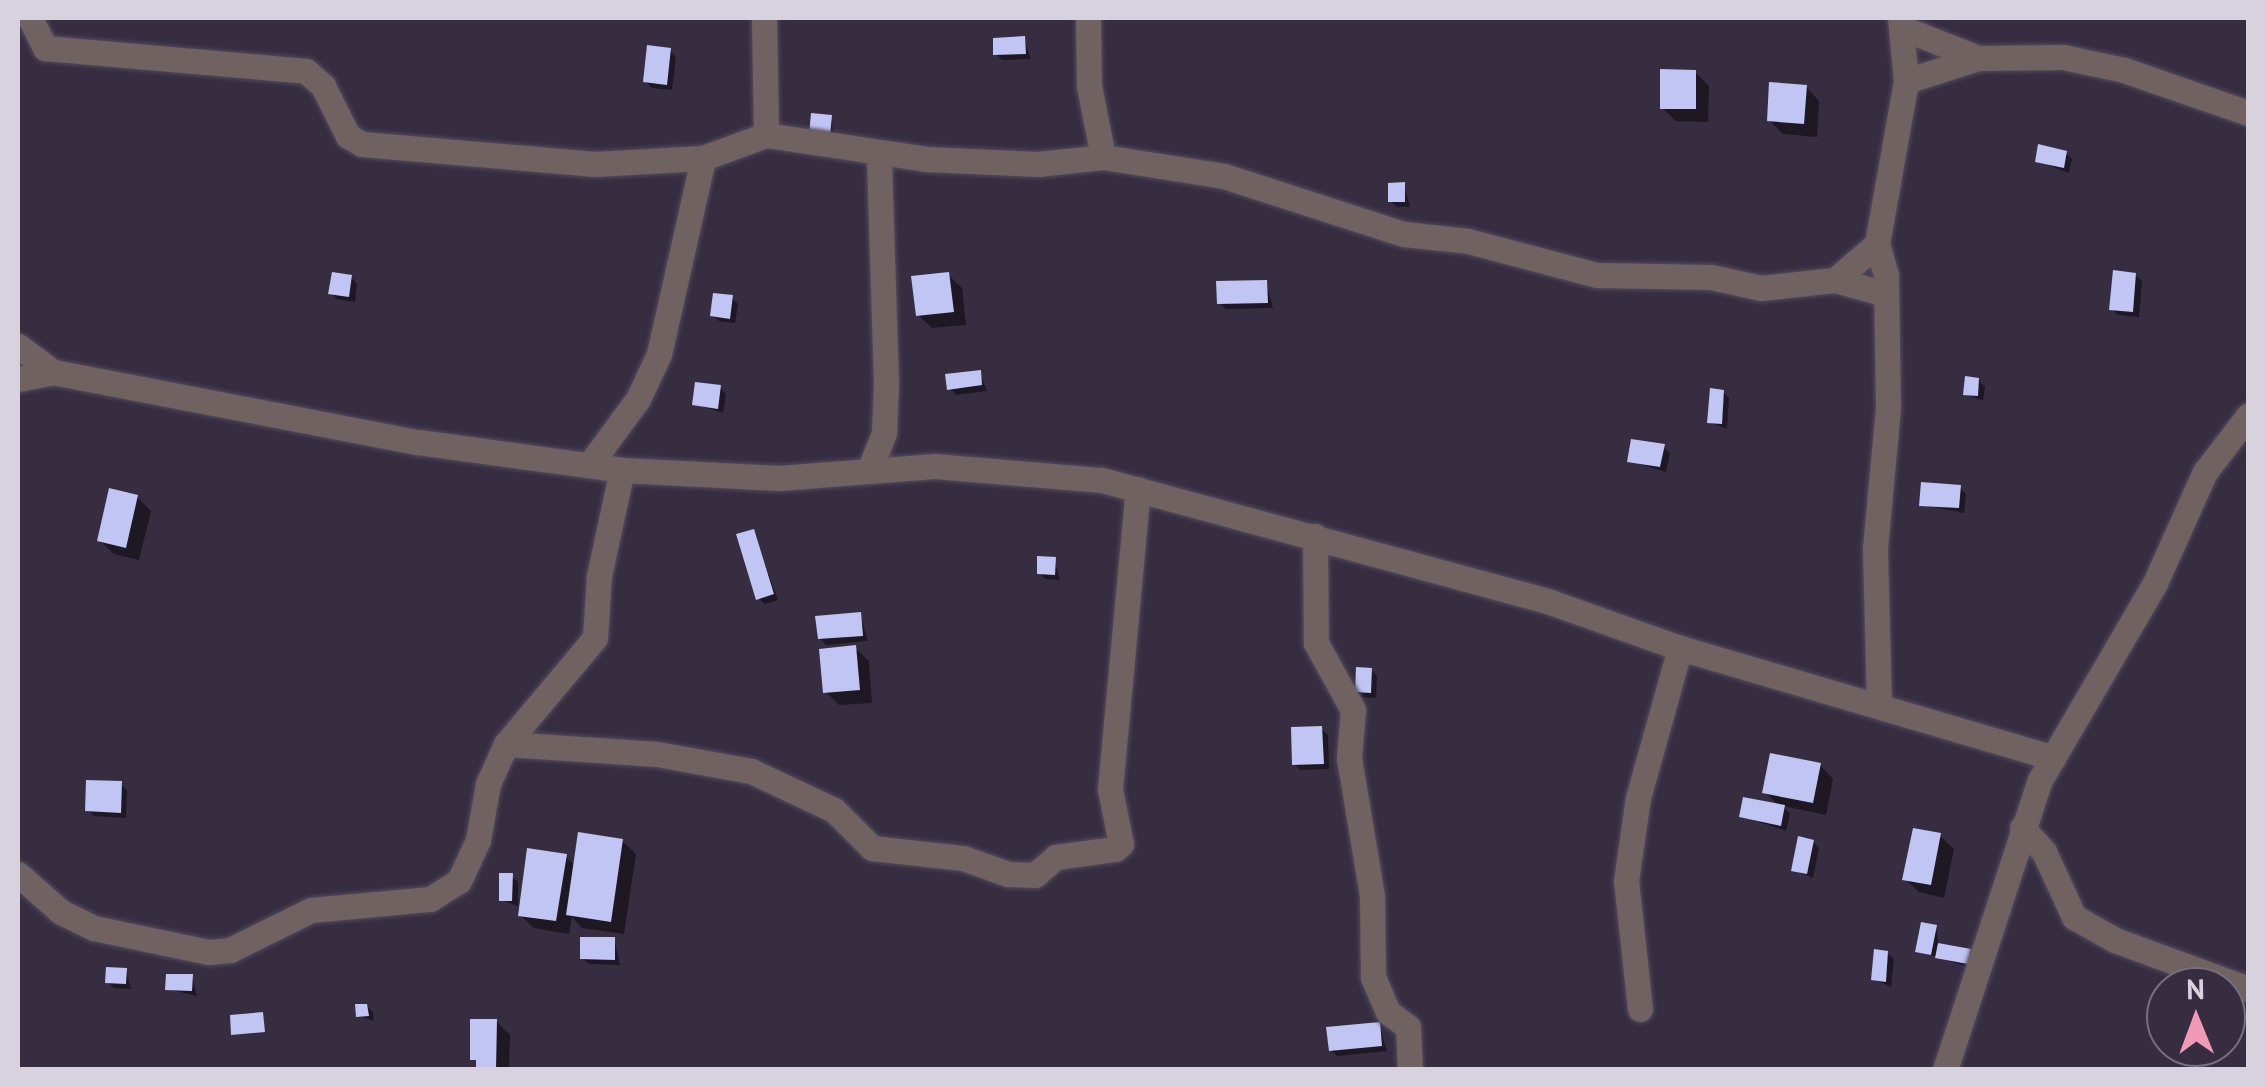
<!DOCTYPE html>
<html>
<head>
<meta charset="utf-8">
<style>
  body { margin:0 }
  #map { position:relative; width:2266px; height:1087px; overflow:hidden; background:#372d41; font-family:"PT Sans",sans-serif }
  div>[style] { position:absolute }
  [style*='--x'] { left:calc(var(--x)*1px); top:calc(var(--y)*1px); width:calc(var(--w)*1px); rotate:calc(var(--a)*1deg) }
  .shadow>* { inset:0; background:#0007 }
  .building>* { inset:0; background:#c0c5f3 }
  .roads { filter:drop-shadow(0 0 2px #544b5d) drop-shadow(0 0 2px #544b5d) }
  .street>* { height:25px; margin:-12.5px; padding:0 12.5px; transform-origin:12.5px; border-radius:12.5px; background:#6f6261 }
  span { translate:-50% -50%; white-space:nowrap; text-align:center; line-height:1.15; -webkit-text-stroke:10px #372d41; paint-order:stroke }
  .frame { position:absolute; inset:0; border:20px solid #d8d2df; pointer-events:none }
  .north { position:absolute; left:2146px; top:967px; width:100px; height:100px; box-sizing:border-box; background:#372d41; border:2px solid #776f80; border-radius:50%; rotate:359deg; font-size:28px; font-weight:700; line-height:40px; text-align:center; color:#d8d2df }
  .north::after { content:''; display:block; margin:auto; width:35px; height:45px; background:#f09ab6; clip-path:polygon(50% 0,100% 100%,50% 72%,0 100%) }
</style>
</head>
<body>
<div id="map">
  <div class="shadow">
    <div style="clip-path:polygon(1024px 39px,1031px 59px,1002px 60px,996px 54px)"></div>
    <div style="clip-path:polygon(670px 51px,676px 57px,672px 90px,652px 88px,645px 81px)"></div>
    <div style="clip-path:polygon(1695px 72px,1709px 86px,1708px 122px,1676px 121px,1662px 108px)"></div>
    <div style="clip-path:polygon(1806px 87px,1819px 101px,1817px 137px,1783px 134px,1769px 120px)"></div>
    <div style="clip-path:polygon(831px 117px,835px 142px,818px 140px)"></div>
    <div style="clip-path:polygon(2066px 153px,2072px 159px,2069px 173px,2037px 161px)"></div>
    <div style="clip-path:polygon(1404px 185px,1410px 207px,1397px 207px,1390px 201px)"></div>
    <div style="clip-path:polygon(948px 275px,962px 288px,966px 325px,932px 328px,918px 315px)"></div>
    <div style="clip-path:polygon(2135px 275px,2142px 281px,2139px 317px,2118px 315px,2112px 309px)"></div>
    <div style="clip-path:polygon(351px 277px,357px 284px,355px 302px,337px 299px,331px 293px)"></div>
    <div style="clip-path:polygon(1266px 282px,1273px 308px,1226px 309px,1219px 303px)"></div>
    <div style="clip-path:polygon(732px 298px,738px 304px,735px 323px,719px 321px,712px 315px)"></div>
    <div style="clip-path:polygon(980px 373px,987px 391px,956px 395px,950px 388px)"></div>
    <div style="clip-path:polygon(1978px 380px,1985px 387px,1983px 401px,1965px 394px)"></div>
    <div style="clip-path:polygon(720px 388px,726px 394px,723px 413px,694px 404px)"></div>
    <div style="clip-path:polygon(1723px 392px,1729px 398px,1727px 429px,1709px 422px)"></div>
    <div style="clip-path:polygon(1663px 447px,1670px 453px,1666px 472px,1630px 461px)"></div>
    <div style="clip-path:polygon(1960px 488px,1966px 494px,1964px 513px,1922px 505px)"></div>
    <div style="clip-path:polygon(137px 497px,151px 511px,139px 560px,114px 554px,100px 541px)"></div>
    <div style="clip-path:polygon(753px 532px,778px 600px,765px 604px,758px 598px)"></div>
    <div style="clip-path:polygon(1054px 559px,1060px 580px,1045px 579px,1039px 573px)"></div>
    <div style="clip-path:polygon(860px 615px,868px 641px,826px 645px,820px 638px)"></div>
    <div style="clip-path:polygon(855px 648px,869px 661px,872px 703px,839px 705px,826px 692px)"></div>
    <div style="clip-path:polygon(1371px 670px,1377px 676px,1376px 698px,1363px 697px,1357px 691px)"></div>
    <div style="clip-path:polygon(1321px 729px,1328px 735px,1329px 769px,1300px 770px,1294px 764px)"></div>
    <div style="clip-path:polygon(1820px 765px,1833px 779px,1826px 815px,1783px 806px,1790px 814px,1786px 831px,1741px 816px,1779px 806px,1765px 792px)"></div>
    <div style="clip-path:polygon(121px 784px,127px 790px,126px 818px,94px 816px,88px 810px)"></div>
    <div style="clip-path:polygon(1940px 836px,1954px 849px,1944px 898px,1919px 892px,1905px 879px)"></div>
    <div style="clip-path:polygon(622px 841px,636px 854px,624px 934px,582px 928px,572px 917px,569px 934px,534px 928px,520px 915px,565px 856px,576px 866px)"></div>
    <div style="clip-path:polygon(1813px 842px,1819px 848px,1813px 878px,1794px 870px)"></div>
    <div style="clip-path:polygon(511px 876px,518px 882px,518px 906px,502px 900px)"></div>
    <div style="clip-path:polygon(1936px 927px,1939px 946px,1969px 951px,1974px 969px,1918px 951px)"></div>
    <div style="clip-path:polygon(614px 939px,620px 965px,589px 964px,582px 958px)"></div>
    <div style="clip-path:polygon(1887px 953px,1894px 959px,1891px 987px,1873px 979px)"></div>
    <div style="clip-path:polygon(126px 970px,131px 989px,114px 988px,108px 982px)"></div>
    <div style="clip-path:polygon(192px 977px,197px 996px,168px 989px)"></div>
    <div style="clip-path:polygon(366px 1006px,373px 1012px,374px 1021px,358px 1016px)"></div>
    <div style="clip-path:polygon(496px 1021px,510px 1035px,509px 1070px,478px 1070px)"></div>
    <div style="clip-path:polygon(1379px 1024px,1387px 1051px,1337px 1056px,1331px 1050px)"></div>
  </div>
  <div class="building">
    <div style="clip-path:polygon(1025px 36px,1026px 54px,993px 55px,993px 38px)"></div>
    <div style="clip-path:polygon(647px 45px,671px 48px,667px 85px,643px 82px)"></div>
    <div style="clip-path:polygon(1660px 69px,1696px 70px,1696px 109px,1660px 109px)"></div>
    <div style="clip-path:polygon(1769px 82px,1807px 85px,1804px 124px,1767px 121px)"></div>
    <div style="clip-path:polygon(811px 113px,832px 115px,830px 137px,809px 135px)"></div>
    <div style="clip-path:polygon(2038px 144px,2067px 151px,2064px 168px,2035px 162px)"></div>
    <div style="clip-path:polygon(1405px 182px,1405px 202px,1388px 202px,1388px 183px)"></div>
    <div style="clip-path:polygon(2113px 270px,2136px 273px,2133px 312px,2109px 310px)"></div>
    <div style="clip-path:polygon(332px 272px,352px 275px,349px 297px,328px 294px)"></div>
    <div style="clip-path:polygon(949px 272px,954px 312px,916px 316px,911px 276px)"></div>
    <div style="clip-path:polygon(1267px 280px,1268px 303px,1217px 304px,1216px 281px)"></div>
    <div style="clip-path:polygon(713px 293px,733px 295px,730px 319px,710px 316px)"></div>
    <div style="clip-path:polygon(981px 370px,982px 385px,947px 390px,945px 374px)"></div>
    <div style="clip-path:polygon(1965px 376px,1979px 378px,1978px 396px,1963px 395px)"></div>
    <div style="clip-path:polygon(695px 382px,721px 385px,718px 409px,692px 405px)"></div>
    <div style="clip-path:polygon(1710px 388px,1724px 390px,1722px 424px,1707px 423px)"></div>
    <div style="clip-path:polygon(1631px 439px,1665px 444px,1660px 467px,1627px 462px)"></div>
    <div style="clip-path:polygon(1921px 482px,1961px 485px,1959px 508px,1919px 506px)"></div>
    <div style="clip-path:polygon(109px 488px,138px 495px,126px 548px,97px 541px)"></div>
    <div style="clip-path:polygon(754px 529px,774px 594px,756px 600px,736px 534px)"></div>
    <div style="clip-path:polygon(1037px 556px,1056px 557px,1055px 575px,1037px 574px)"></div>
    <div style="clip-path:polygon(861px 612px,863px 636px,818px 639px,815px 616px)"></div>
    <div style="clip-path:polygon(856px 645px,860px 690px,823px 693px,819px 649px)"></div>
    <div style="clip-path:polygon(1356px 667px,1372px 668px,1371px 693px,1355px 692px)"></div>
    <div style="clip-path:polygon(1322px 726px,1324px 764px,1292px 765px,1291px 727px)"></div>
    <div style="clip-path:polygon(1770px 753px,1821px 763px,1813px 803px,1762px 793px)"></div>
    <div style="clip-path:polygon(86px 780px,122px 781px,121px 813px,85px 811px)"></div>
    <div style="clip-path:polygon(1743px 797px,1785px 805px,1781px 826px,1739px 817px)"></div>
    <div style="clip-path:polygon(1913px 828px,1941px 833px,1931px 885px,1902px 880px)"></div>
    <div style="clip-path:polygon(578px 832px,623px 839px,611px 922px,566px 915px)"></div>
    <div style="clip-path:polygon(1798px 836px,1814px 840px,1807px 874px,1791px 871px)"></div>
    <div style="clip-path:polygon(527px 848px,567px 854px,556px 921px,518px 916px)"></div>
    <div style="clip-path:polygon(499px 873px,513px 873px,512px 901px,499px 901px)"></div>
    <div style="clip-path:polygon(1921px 922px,1937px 925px,1931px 955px,1915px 952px)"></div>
    <div style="clip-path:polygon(580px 937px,615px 937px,615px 960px,580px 959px)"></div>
    <div style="clip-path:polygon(1938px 943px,1971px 949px,1968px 964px,1935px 958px)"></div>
    <div style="clip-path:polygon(1874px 949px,1888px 951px,1886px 982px,1871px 980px)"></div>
    <div style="clip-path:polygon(106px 967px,127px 968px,126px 984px,105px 983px)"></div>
    <div style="clip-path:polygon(166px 974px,193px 974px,192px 991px,165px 990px)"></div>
    <div style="clip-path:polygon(355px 1004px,367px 1004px,369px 1016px,356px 1017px)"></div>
    <div style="clip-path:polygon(263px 1012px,265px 1032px,231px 1035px,230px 1015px)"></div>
    <div style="clip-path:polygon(470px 1019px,497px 1019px,496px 1070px,476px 1070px,476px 1060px,470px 1060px)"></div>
    <div style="clip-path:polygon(1380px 1022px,1382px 1046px,1329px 1051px,1326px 1027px)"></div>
  </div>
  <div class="roads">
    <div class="street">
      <div style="--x:30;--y:18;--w:34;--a:63"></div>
      <div style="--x:45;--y:48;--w:262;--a:5"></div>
      <div style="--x:306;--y:71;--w:23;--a:41"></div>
      <div style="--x:323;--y:86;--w:56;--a:63.4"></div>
      <div style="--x:348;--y:136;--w:16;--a:30"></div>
      <div style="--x:362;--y:144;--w:234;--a:4.9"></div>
      <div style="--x:595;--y:164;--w:108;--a:-3.2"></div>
      <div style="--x:703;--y:158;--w:67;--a:-20.1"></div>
      <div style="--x:766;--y:135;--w:162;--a:8.5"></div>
      <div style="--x:926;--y:159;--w:112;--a:2.6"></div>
      <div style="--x:1038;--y:164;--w:65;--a:-6.1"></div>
      <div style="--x:1103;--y:157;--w:122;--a:8.9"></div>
      <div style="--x:1224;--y:176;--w:189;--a:17.9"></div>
      <div style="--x:1404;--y:234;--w:64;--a:6.2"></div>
      <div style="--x:1468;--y:241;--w:133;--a:14.8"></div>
      <div style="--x:1597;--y:275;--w:114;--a:1"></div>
      <div style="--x:1711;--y:277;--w:51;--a:12.4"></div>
      <div style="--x:1761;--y:288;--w:74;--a:-6.2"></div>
      <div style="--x:1835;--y:280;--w:53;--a:15.4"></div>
      <div style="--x:764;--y:18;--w:117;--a:89"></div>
      <div style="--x:1088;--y:18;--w:68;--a:89.2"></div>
      <div style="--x:1089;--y:86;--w:72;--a:78.8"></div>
      <div style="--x:1905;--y:29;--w:79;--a:21.7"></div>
      <div style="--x:1906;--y:81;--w:76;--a:-17.7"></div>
      <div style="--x:1978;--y:58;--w:85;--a:-0.7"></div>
      <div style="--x:2063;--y:57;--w:62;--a:12"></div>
      <div style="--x:2124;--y:70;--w:131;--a:19.1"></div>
      <div style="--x:1835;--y:280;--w:55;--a:-40.6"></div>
      <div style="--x:18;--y:346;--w:44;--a:36.6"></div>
      <div style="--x:18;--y:379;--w:36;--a:-11"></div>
      <div style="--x:53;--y:372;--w:372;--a:10.9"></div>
      <div style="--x:418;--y:442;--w:206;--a:7.8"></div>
      <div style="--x:622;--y:470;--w:157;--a:2.9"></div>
      <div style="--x:779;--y:478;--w:155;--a:-4.4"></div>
      <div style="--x:934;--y:466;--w:169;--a:4.8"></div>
      <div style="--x:1102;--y:480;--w:464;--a:15.2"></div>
      <div style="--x:1550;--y:602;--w:138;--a:19.5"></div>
      <div style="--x:1680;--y:648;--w:389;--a:16.4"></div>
      <div style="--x:590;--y:464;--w:81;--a:-53.6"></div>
      <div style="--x:638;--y:399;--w:50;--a:-65"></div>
      <div style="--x:659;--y:354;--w:201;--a:-77.3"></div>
      <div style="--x:869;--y:471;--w:41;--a:-68.5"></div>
      <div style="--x:884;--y:433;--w:50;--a:-87.7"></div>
      <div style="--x:886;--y:383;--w:228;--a:-91.8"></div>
      <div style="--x:1315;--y:536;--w:107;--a:89.5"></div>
      <div style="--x:1316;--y:643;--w:77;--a:61.1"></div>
      <div style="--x:1353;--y:710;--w:48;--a:94.8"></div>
      <div style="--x:1349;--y:758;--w:140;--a:80.5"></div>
      <div style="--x:1372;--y:896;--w:81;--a:89.3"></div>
      <div style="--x:1373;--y:977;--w:38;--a:67"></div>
      <div style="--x:1388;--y:1012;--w:25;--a:37"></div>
      <div style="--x:1408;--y:1027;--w:43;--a:87.3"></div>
      <div style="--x:1879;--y:704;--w:156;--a:-91.5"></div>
      <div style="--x:1875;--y:548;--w:142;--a:-84.7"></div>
      <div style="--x:1888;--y:407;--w:132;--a:-90.9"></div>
      <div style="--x:1886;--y:275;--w:32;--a:-106"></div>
      <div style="--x:1877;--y:244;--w:166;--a:-79.9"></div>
      <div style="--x:1906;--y:81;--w:63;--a:-95.4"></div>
      <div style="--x:506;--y:744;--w:151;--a:3.8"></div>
      <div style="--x:657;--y:754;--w:96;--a:10.3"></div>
      <div style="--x:751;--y:771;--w:92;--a:25.2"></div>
      <div style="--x:834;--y:810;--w:54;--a:45"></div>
      <div style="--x:872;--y:848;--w:92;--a:6.3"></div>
      <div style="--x:963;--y:858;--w:48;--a:19.6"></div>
      <div style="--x:1008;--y:874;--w:27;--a:2"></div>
      <div style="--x:1035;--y:875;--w:28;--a:-41"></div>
      <div style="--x:1056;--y:857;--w:60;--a:-7.7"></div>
      <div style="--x:1115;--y:849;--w:8;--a:-40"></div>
      <div style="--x:1121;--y:844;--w:56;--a:-101.3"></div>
      <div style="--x:1110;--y:789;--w:301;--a:-84.7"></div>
      <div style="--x:2022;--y:828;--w:33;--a:47"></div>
      <div style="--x:2044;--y:852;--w:72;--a:65.2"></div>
      <div style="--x:2074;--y:917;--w:47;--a:29.3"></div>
      <div style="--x:2115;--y:940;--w:142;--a:20.2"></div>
      <div style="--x:18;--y:874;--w:57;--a:41.5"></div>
      <div style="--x:61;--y:912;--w:37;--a:26"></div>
      <div style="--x:94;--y:928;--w:117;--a:11.8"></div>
      <div style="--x:209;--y:952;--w:21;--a:-5"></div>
      <div style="--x:230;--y:950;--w:90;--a:-26.3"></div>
      <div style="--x:311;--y:910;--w:120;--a:-5.3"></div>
      <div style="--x:430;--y:899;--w:34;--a:-32"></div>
      <div style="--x:459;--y:881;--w:45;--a:-65.1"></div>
      <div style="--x:478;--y:840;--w:57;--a:-79.9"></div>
      <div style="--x:488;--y:784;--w:44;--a:-65.8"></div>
      <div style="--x:506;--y:744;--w:138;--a:-50"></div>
      <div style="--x:595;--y:638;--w:62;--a:-86.3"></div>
      <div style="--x:599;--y:576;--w:108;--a:-77.8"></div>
      <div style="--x:1640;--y:1009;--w:129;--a:-96.2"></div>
      <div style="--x:1626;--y:881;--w:84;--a:-81.8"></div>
      <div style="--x:1638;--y:798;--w:156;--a:-74.4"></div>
      <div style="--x:1945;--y:1070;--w:305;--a:-71.9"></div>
      <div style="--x:2040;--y:780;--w:228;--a:-59.7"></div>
      <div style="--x:2155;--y:583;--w:122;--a:-65.8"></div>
      <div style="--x:2205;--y:472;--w:71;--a:-52.5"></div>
    </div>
  </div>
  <div class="frame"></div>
  <div class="north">N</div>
</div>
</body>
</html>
